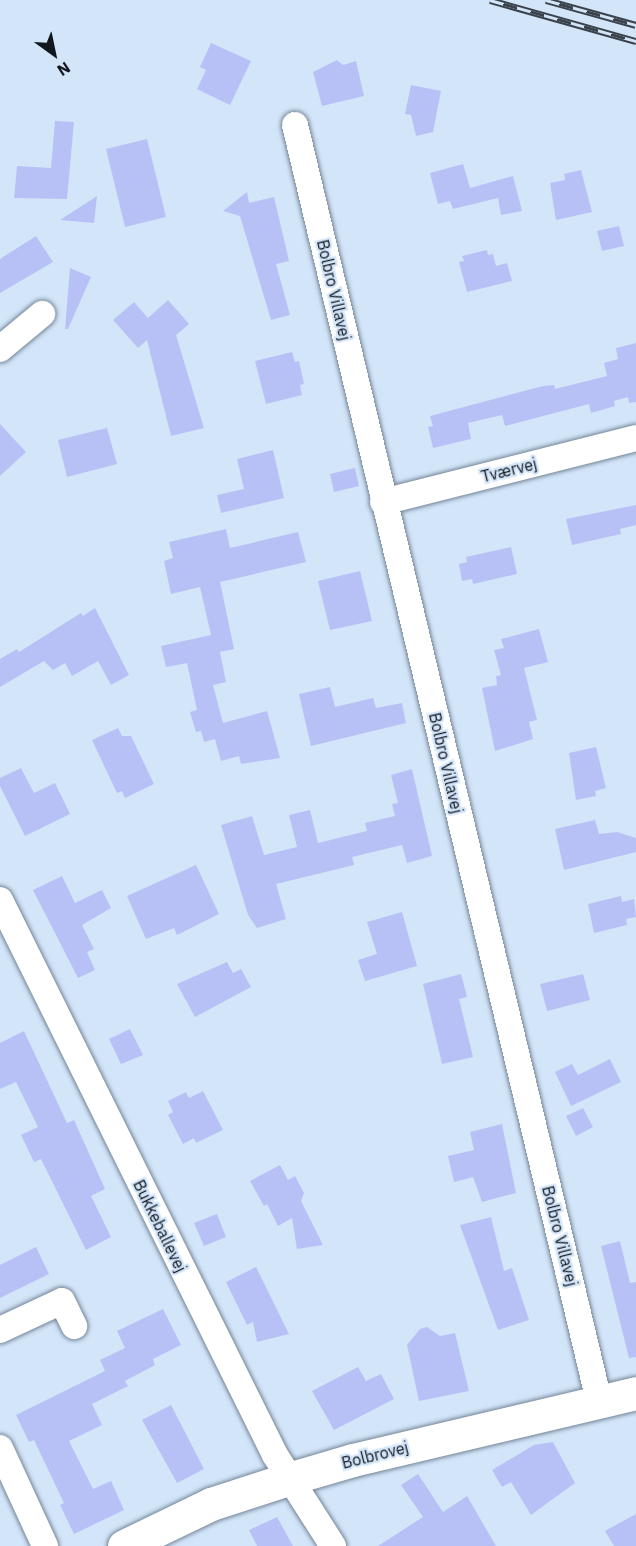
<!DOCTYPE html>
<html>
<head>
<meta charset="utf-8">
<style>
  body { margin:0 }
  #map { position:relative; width:636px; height:1546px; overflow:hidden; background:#d3e5f9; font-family:"IBM Plex Sans",sans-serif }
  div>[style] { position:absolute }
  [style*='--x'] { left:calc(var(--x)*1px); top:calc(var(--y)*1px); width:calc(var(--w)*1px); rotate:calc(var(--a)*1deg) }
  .building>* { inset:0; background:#b8c1f6 }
  .roads { filter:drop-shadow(0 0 2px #748597) drop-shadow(0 0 2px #748597) }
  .street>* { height:26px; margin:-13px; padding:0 13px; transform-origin:13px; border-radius:13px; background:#fff }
  .secondary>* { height:33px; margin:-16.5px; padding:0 16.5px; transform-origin:16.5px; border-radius:16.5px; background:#fff }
  .rail>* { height:7px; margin-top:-3.5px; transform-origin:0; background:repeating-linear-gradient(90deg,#d3e5f9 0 14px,#3a424c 0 28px); box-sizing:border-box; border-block:2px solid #3a424c }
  span { translate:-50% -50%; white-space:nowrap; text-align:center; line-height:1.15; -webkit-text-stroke:4.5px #d3e5f9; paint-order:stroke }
  .street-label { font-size:16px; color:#11171e }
  .north { position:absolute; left:24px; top:24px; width:60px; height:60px; -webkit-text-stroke:4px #d3e5f9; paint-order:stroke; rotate:147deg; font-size:16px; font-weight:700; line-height:24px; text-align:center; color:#11171e }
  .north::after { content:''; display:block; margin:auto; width:21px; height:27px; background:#11171e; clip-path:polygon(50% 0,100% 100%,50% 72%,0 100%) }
</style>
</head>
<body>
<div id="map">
  <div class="building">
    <div style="clip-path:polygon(211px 43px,251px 61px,230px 105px,197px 89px,206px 70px,200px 67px)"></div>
    <div style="clip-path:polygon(337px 60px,343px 65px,356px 61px,364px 96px,322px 106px,313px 72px)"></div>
    <div style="clip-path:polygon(411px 85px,441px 91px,433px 132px,416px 136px,411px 115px,405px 114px)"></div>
    <div style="clip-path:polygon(55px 121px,74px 122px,67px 199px,14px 198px,17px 166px,51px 168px)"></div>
    <div style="clip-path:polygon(147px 139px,166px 217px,125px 227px,106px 149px)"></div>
    <div style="clip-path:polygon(463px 164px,470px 188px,513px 176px,522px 211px,501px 215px,498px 198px,453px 209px,450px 201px,438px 204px,430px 173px)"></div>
    <div style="clip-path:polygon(581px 170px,592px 212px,556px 220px,550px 183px,565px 180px,564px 174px)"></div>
    <div style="clip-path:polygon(247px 192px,249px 203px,274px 197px,289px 261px,276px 264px,290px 315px,271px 320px,240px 216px,223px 211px)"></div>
    <div style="clip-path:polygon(97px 196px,94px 223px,60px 220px)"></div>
    <div style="clip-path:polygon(619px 226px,624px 246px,602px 251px,597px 231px)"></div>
    <div style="clip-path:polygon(36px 236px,53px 262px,0 293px,0 259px)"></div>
    <div style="clip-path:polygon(487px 250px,488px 255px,493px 254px,496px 266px,507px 263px,512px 281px,467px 292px,459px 262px,464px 261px,462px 256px)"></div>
    <div style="clip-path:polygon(70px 268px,91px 277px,68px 329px,65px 329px)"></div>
    <div style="clip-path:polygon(168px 300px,189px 324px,176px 335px,204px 428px,171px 436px,147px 340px,138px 348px,113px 320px,134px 302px,148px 318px)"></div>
    <div style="clip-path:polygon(636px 343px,636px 402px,629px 403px,628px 397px,614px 401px,615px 406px,591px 413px,589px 404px,505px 426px,502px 415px,468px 423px,471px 439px,433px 448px,428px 427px,433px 426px,430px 416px,543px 386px,554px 385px,555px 389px,607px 376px,604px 363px,618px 359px,616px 348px)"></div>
    <div style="clip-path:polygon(292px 352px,295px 362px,299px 361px,304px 384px,300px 385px,302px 395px,266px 404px,255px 361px)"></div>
    <div style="clip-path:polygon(0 424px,26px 452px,0 476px)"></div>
    <div style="clip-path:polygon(107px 428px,117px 464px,67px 477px,58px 440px)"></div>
    <div style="clip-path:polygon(273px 450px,284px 498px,221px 513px,217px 495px,244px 489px,237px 459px)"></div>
    <div style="clip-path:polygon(355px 468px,359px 486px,334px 492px,330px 474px)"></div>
    <div style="clip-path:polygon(636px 505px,636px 525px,620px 529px,621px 534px,572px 545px,566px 519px)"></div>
    <div style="clip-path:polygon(226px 529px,230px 548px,298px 532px,306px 562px,220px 582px,234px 649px,220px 652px,226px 682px,213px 685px,223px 723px,267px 711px,280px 758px,241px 764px,239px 756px,221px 761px,215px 739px,204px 742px,201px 731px,196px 732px,190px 712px,197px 710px,187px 663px,166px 667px,161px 646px,211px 635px,200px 587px,171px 594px,164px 561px,173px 558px,169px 542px)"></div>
    <div style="clip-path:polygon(511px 547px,517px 574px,473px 584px,472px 579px,462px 581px,459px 564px,467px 562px,466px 557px)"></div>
    <div style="clip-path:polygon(360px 571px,372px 621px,330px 630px,318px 581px)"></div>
    <div style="clip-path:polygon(95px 608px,129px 675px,111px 685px,98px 661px,72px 676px,65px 663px,53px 670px,44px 661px,0 687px,0 659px,17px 649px,19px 652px,81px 613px,83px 616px)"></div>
    <div style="clip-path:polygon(539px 629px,548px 662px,524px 668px,537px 720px,529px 722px,533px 739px,495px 751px,482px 688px,497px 685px,496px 676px,501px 675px,494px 650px,504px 648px,501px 639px)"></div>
    <div style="clip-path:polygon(330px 687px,335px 707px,373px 698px,376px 708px,402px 703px,406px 723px,311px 746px,299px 694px)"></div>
    <div style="clip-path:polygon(118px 728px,122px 736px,131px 736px,154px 784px,125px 798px,122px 791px,117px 793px,92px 740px)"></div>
    <div style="clip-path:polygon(596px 747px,606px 788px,595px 791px,596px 796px,576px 800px,569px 753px)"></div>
    <div style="clip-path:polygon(21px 768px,34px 793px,55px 783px,70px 814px,25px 836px,0 786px,0 778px)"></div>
    <div style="clip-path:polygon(412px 769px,432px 856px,407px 863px,402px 845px,352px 857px,354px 865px,276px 884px,286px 919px,257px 928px,248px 915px,221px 825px,252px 816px,264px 855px,297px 847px,289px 815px,310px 810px,318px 843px,367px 831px,365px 823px,395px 816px,392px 804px,398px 803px,391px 775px)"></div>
    <div style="clip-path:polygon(595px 820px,599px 834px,617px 832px,636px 838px,636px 852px,564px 870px,555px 829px)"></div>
    <div style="clip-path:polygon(196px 865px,219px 914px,177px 935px,174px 928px,146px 939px,127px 896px)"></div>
    <div style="clip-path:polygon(62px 876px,75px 903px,102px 890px,111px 908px,82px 925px,94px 949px,87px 952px,95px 970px,78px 978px,33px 890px)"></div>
    <div style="clip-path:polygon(621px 896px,622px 902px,634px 899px,636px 917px,626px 919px,627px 925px,594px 933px,588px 904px)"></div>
    <div style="clip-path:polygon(402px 912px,417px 966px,365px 981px,358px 960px,377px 954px,367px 922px)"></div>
    <div style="clip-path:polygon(227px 962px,233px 973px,241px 969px,251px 987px,195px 1017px,177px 984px)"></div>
    <div style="clip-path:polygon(461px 974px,467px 997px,459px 999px,473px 1057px,442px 1064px,423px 984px)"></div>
    <div style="clip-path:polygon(583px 974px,590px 1000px,547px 1011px,540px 984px)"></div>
    <div style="clip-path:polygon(130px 1029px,143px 1055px,121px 1064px,109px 1039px)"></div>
    <div style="clip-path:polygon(24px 1031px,67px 1123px,74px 1120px,105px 1189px,91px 1196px,111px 1237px,86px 1250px,41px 1159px,34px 1162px,21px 1135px,38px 1127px,16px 1082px,0 1089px,0 1043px)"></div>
    <div style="clip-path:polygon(610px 1059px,621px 1082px,571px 1106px,555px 1072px,572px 1064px,578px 1075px)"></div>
    <div style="clip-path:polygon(203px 1091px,223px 1130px,196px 1143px,194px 1138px,183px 1144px,168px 1115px,173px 1112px,168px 1101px,186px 1092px,189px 1098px)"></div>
    <div style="clip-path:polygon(583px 1108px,593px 1127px,576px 1136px,566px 1116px)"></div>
    <div style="clip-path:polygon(502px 1124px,516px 1193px,482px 1202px,473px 1177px,454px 1182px,448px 1156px,474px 1150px,470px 1132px)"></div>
    <div style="clip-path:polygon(280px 1165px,288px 1180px,295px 1176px,304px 1193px,301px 1201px,323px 1245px,297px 1249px,292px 1218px,278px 1226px,267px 1204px,264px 1206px,250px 1181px)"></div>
    <div style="clip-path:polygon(217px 1214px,226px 1237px,204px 1246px,194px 1223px)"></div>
    <div style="clip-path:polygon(491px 1217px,504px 1271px,512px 1268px,529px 1320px,498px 1330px,460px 1225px)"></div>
    <div style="clip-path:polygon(620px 1241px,630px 1283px,636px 1282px,636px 1357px,629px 1358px,601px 1246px)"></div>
    <div style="clip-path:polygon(36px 1247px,49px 1274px,0 1298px,0 1265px)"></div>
    <div style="clip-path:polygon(256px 1267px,289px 1334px,257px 1342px,253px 1322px,247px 1325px,226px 1282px)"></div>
    <div style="clip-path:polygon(163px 1309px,181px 1345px,153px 1359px,155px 1365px,125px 1381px,128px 1386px,92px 1404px,102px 1425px,69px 1441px,93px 1489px,111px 1481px,124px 1510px,74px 1534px,60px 1505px,64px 1503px,34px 1440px,29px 1442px,16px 1415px,105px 1371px,100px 1360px,125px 1348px,117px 1331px)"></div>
    <div style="clip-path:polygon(427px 1327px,440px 1336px,455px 1333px,469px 1391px,419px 1401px,407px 1345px,420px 1329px)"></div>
    <div style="clip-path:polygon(358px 1367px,366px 1381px,381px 1374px,394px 1399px,334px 1430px,312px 1391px)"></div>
    <div style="clip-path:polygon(171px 1405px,204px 1469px,177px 1483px,142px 1420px)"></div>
    <div style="clip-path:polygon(553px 1442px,575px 1483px,531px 1515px,511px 1482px,502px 1487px,492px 1470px,534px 1445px)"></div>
    <div style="clip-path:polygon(418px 1474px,443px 1512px,467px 1496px,496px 1546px,378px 1546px,423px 1517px,401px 1485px)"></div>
    <div style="clip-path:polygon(636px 1514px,636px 1546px,614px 1546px,605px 1531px)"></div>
    <div style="clip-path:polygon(277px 1517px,293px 1546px,257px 1546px,249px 1530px)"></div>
  </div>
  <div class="roads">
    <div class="street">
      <div style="--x:295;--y:125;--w:1312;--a:76.6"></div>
      <div style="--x:0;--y:349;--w:55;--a:-39.8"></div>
      <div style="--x:383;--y:502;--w:261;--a:-14.2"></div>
      <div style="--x:0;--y:900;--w:619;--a:63.64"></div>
      <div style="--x:275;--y:1455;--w:108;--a:57.5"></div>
      <div style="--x:0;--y:1330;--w:68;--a:-25.1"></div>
      <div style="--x:62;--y:1301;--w:28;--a:64"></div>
      <div style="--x:0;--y:1448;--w:108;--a:65.3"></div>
    </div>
    <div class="secondary">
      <div style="--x:124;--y:1546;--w:97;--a:-25.8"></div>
      <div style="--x:211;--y:1504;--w:81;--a:-18"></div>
      <div style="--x:288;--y:1479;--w:68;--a:-16.3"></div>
      <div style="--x:353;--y:1460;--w:291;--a:-13.3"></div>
    </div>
  </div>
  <div class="rail">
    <div style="--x:490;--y:0;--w:152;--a:15.7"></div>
    <div style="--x:546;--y:0;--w:93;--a:15.5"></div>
  </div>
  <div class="street-label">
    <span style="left:334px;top:290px;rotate:77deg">Bolbro Villavej</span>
    <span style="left:509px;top:470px;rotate:-14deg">Tværvej</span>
    <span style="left:446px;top:763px;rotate:77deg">Bolbro Villavej</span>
    <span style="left:160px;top:1226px;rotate:64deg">Bukkeballevej</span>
    <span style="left:560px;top:1236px;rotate:76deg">Bolbro Villavej</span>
    <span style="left:375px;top:1455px;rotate:-14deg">Bolbrovej</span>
  </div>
  <div class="north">N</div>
</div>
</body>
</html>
